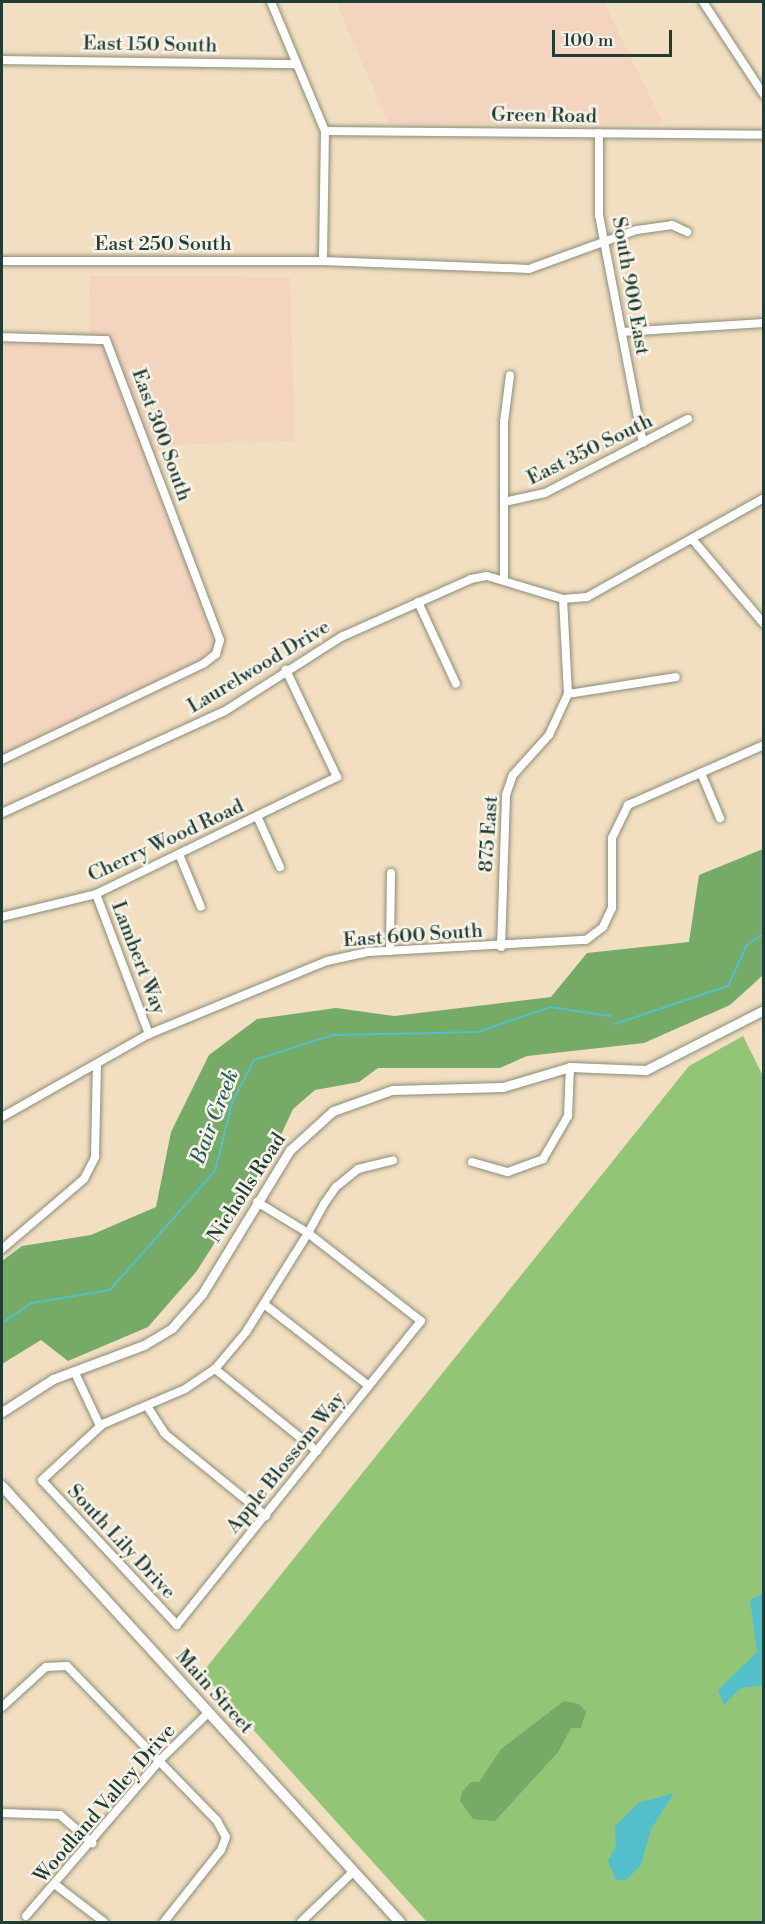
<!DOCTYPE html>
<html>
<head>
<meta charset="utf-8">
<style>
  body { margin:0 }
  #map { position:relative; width:765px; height:1924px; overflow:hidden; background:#f2dec0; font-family:"Libre Bodoni",serif }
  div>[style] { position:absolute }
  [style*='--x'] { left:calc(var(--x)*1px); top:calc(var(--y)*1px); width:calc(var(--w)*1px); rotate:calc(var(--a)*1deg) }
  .built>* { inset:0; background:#f3d4be }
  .green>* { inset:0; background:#92c576 }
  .forest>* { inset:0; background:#75aa67 }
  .water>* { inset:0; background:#52bfcb }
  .stream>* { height:2px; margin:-1px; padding:0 1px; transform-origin:1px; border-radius:1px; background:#52bfcb }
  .roads { filter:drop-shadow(0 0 2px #888e7a) drop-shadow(0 0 2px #888e7a) }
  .minor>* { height:8px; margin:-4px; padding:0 4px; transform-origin:4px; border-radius:4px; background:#fff }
  .tertiary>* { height:9px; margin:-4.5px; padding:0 4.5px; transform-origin:4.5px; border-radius:4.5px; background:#fff }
  .secondary>* { height:10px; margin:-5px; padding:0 5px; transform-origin:5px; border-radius:5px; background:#fff }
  span { translate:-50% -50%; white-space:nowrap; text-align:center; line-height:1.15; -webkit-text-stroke:5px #f7f3e8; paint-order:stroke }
  .street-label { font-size:20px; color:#1f3d34 }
  .water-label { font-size:21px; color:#2c5e5a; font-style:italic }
  .frame { position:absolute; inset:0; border:3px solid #1f3d34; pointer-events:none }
  .scale { position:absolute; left:552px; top:30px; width:120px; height:27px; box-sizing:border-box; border:3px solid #1f3d34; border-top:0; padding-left:8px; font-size:18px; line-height:21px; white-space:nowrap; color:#1f3d34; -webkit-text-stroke:4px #f7f3e8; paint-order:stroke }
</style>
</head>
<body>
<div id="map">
  <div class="built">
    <div style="clip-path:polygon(336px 2px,604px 2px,663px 124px,389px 124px)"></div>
    <div style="clip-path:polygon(90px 276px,290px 277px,295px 441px,167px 445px,148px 457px,216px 644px,213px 656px,2px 759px,2px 343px,89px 343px)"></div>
  </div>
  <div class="green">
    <div style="clip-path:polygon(743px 1036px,764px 1078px,763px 1922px,427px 1922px,202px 1673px,689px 1066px)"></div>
  </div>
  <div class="forest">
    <div style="clip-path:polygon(763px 849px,763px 975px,730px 1005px,644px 1043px,527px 1056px,500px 1068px,378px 1068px,359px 1082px,315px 1090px,293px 1109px,273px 1152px,196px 1272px,148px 1327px,68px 1361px,41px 1340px,2px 1364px,2px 1261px,22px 1246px,91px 1235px,156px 1207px,171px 1132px,209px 1055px,257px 1019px,336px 1008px,394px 1016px,551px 997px,587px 953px,689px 942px,699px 875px)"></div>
    <div style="clip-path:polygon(564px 1701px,579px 1704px,586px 1712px,581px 1728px,571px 1728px,558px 1752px,495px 1821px,473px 1819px,460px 1801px,462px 1792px,471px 1782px,479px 1782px,501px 1749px)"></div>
  </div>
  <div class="water">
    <div style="clip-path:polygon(763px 1593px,763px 1685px,741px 1688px,724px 1705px,718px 1690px,757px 1652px,750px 1600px)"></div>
    <div style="clip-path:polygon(674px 1793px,651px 1829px,641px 1865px,626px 1880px,616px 1880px,608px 1861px,616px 1846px,615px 1826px,638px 1803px)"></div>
  </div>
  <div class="stream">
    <div style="--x:615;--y:1024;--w:119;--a:-18.6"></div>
    <div style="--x:728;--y:986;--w:45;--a:-65.1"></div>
    <div style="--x:747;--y:945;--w:21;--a:-35"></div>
    <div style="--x:2;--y:1323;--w:36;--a:-34"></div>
    <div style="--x:32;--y:1303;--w:79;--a:-9.5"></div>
    <div style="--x:110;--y:1290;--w:159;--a:-48.6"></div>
    <div style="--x:215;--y:1171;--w:70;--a:-76"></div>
    <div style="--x:232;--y:1103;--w:48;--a:-62.9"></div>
    <div style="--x:254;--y:1060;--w:83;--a:-17.6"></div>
    <div style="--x:333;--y:1035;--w:145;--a:-1.2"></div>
    <div style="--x:478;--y:1032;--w:76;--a:-19.1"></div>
    <div style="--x:550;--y:1007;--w:61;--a:8.5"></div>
  </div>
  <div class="roads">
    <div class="minor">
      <div style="--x:271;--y:2;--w:140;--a:67.3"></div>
      <div style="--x:325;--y:131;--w:130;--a:90.9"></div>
      <div style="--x:703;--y:2;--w:111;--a:56.7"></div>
      <div style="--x:2;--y:60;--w:295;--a:0.8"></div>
      <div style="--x:325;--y:131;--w:439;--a:0.5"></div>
      <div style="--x:599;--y:133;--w:82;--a:90"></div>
      <div style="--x:599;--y:215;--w:232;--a:79.1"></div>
      <div style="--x:2;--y:261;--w:321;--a:0"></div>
      <div style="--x:323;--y:261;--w:206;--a:2.2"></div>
      <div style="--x:529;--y:269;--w:115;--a:-19.9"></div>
      <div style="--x:637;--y:230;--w:35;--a:-8"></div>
      <div style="--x:672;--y:225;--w:17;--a:25"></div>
      <div style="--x:622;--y:332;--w:142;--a:-3.6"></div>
      <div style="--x:2;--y:337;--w:104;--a:1.7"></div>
      <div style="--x:106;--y:340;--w:321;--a:69.2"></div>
      <div style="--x:220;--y:640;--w:15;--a:106"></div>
      <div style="--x:216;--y:654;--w:16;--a:142"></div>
      <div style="--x:203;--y:664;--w:223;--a:154.5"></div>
      <div style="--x:504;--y:502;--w:42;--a:-12.4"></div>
      <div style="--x:545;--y:493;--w:161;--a:-27.4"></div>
      <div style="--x:692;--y:539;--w:111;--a:49.7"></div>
      <div style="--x:504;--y:580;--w:158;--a:-90"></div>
      <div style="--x:504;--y:422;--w:47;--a:-82.7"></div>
      <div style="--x:418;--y:602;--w:90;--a:65.1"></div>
      <div style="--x:568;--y:694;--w:109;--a:-8.9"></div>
      <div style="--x:701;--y:773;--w:49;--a:67.1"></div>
      <div style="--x:2;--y:813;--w:245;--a:-24.6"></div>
      <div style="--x:225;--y:711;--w:138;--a:-32.5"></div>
      <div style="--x:341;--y:637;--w:142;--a:-24"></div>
      <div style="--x:471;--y:579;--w:16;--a:-11"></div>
      <div style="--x:487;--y:576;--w:79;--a:16.8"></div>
      <div style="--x:563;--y:599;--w:24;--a:-5"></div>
      <div style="--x:587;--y:597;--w:203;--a:-29.2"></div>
      <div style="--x:257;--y:816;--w:56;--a:65.7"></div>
      <div style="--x:179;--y:854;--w:57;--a:67.5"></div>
      <div style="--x:96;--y:894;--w:150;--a:69.3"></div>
      <div style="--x:2;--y:917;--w:97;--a:-13.7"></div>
      <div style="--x:96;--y:894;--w:268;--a:-25.9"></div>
      <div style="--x:337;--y:777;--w:119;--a:-115.5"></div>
      <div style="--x:501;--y:947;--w:152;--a:-88.1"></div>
      <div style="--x:506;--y:795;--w:21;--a:-71"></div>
      <div style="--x:513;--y:775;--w:54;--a:-48"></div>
      <div style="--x:549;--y:735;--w:45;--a:-65.1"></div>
      <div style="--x:568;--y:694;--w:95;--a:-93"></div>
      <div style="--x:390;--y:951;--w:78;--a:-89.3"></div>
      <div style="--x:2;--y:1117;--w:169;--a:-29.5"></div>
      <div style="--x:149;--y:1034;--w:192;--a:-22.3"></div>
      <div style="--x:327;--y:961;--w:42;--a:-12.4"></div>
      <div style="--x:368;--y:952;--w:218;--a:-3.2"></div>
      <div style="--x:586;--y:940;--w:21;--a:-37"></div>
      <div style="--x:603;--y:927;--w:21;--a:-65"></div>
      <div style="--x:612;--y:908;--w:70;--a:-90"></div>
      <div style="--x:612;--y:838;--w:37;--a:-64"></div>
      <div style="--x:628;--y:805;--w:149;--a:-23.8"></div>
      <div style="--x:472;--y:1162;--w:37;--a:16"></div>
      <div style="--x:508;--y:1172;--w:37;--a:-20"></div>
      <div style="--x:543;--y:1159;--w:50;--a:-59.8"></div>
      <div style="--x:568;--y:1116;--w:49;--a:-87.7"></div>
      <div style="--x:257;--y:1202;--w:60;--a:31.3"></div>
      <div style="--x:308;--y:1233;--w:143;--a:37.9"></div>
      <div style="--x:421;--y:1321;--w:390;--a:128.8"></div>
      <div style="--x:177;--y:1625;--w:198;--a:-133"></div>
      <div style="--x:42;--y:1480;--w:83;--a:-42.6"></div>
      <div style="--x:103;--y:1424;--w:89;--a:-23.1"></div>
      <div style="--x:185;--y:1389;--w:36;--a:-34"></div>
      <div style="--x:215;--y:1369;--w:48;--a:-50"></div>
      <div style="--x:246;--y:1332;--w:117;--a:-57.9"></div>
      <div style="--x:308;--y:1233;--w:33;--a:-61"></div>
      <div style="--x:324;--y:1204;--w:21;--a:-55"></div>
      <div style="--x:336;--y:1187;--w:28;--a:-39"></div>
      <div style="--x:358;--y:1169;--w:36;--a:-14"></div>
      <div style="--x:2;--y:1249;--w:108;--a:-40.5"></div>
      <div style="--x:84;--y:1179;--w:25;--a:-63"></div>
      <div style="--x:95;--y:1157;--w:92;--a:-88.8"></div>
      <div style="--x:264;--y:1304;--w:133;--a:38"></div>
      <div style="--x:215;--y:1369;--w:131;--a:38.8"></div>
      <div style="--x:75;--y:1373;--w:59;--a:64.7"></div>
      <div style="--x:147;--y:1406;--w:33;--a:57"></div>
      <div style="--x:165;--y:1434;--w:130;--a:39.1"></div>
      <div style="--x:2;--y:1707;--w:59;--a:-42.3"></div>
      <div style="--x:46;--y:1667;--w:21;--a:-3"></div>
      <div style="--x:67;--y:1666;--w:216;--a:45.9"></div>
      <div style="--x:217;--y:1821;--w:18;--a:61"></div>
      <div style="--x:226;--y:1837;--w:14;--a:111"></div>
      <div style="--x:221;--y:1850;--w:92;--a:128.4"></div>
      <div style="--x:2;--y:1813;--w:58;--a:2"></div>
      <div style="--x:60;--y:1815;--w:43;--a:41.2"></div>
      <div style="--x:57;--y:1886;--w:59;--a:37.5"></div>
      <div style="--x:26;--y:1916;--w:206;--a:-49.3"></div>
      <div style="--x:160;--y:1760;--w:67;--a:-44.4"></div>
      <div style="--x:301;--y:1922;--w:72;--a:-43.9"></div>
    </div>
    <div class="tertiary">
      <div style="--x:2;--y:1412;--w:61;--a:-32.9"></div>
      <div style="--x:53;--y:1379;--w:97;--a:-20.5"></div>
      <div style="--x:144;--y:1345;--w:33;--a:-31"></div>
      <div style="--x:172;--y:1328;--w:45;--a:-48.6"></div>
      <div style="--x:202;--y:1294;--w:169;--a:-58.6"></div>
      <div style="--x:290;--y:1150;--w:58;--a:-42.2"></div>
      <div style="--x:333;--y:1111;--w:63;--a:-19.6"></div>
      <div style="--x:392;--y:1090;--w:111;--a:-1.5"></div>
      <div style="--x:503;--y:1087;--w:70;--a:-16.6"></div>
      <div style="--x:570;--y:1067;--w:76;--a:2.3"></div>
      <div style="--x:646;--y:1070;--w:132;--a:-27"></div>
    </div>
    <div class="secondary">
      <div style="--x:2;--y:1486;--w:590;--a:47.61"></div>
    </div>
  </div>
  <div class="street-label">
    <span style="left:150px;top:45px;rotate:1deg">East 150 South</span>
    <span style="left:544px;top:116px;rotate:1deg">Green Road</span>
    <span style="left:163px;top:244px">East 250 South</span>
    <span style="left:630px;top:286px;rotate:80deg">South 900 East</span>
    <span style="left:161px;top:435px;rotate:70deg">East 300 South</span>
    <span style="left:590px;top:450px;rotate:-26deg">East 350 South</span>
    <span style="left:259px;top:667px;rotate:-31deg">Laurelwood Drive</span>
    <span style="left:489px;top:834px;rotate:-86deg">875 East</span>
    <span style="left:166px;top:841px;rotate:-25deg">Cherry Wood Road</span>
    <span style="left:413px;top:936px;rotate:-4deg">East 600 South</span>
    <span style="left:138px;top:958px;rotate:69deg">Lambert Way</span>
    <span style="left:247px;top:1188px;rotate:-57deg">Nicholls Road</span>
    <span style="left:286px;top:1463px;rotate:-51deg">Apple Blossom Way</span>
    <span style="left:121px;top:1542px;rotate:47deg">South Lily Drive</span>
    <span style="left:214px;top:1692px;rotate:48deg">Main Street</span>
    <span style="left:105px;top:1804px;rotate:-49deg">Woodland Valley Drive</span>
  </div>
  <div class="water-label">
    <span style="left:215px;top:1117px;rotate:-69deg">Bair Creek</span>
  </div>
  <div class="frame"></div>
  <div class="scale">100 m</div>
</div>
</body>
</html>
